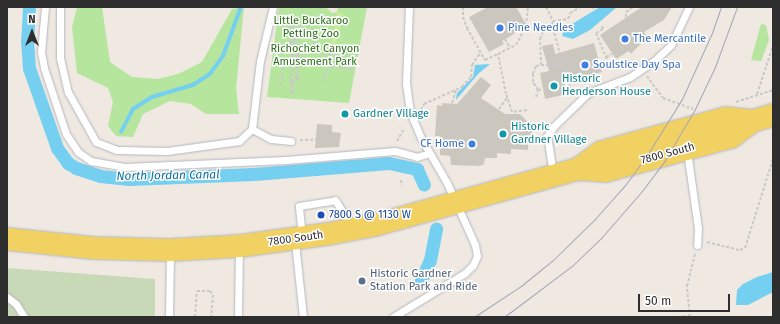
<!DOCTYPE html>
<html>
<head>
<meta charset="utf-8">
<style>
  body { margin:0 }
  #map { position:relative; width:780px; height:324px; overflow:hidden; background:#efe9e1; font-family:"Fira Sans",sans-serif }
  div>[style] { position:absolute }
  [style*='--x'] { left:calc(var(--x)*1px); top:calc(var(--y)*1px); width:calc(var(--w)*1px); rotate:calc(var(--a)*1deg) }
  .green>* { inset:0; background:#b6e59e }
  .cemetery>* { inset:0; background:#c8d9b8 }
  .pitch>* { inset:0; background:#c9ec9a }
  .water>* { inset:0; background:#75cff0 }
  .stream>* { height:3.5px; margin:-1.75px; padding:0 1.75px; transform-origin:1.75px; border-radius:1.75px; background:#75cff0 }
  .canal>* { height:13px; margin:-6.5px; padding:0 6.5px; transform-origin:6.5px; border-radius:6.5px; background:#75cff0 }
  .building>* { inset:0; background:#cbc7bf }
  .path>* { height:2px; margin-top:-1px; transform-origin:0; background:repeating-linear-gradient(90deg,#c9c9c9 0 3px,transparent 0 5px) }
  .roads { filter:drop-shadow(0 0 1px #b4b7c1) drop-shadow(0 0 1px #b4b7c1) }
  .service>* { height:7px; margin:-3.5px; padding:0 3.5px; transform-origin:3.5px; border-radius:3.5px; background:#fff }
  .primary>* { height:22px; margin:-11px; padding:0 11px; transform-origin:11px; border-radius:11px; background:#f2d163 }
  .tram>* { height:1px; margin:-0.5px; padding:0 0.5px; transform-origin:0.5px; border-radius:0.5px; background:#a3a6b8 }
  .dots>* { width:11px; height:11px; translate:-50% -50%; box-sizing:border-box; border:2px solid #fff; border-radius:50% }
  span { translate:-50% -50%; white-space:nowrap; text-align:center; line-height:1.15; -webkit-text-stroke:3px #fff; paint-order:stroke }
  .park-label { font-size:11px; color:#2c6e1b }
  .shop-label { font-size:11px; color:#366cbe }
  .left { translate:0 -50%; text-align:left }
  .right { translate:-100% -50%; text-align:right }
  .culture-label { font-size:11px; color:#0d838f }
  .street-label { font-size:11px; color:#2e2e2e }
  .transit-label { font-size:11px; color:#164399 }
  .service-label { font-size:11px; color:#4e5e75 }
  .water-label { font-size:12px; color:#0d6fa3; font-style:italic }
  .frame { position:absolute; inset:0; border:8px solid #2e2e2e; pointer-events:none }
  .north { position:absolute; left:12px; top:12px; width:40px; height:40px; -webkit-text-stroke:3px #fff; paint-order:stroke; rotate:0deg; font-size:11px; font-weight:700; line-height:16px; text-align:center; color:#2e2e2e }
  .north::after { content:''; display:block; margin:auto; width:14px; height:18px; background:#2e2e2e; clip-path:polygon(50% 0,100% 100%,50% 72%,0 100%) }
  .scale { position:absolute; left:638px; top:294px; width:92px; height:18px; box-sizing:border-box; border:2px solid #2e2e2e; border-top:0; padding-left:5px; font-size:12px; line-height:14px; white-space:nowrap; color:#2e2e2e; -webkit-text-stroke:3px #fff; paint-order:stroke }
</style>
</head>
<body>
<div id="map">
  <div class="green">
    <div style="clip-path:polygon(77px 7px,102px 7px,110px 62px,132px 77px,158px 79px,178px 74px,202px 62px,232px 9px,244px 7px,236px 88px,239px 114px,206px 114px,191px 104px,170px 101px,143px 114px,133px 137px,116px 136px,108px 126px,113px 102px,108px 88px,77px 73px,72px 27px)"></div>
    <div style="clip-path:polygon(279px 7px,326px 7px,332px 13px,337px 12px,338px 7px,367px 7px,349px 103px,267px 97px)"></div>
    <div style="clip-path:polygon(761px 24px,766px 25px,769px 40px,761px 61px,751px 60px)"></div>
  </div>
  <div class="cemetery">
    <div style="clip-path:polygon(7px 268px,155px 279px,155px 317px,7px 317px)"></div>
  </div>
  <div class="pitch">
    <div style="clip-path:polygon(337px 12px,343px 13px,336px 46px,331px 45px)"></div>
  </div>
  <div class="water">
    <div style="clip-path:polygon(600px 7px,617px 7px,590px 30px,573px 39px,562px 36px,564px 29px)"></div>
    <div style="clip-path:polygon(490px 64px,478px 74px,456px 100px,457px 93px,473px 77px,475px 65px)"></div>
    <div style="clip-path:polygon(773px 272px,773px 292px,748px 305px,736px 305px,737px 290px,743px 284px,757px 277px)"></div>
  </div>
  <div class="stream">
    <div style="--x:121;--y:132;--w:26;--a:-62"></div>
    <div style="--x:133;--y:109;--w:22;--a:-32"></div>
    <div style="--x:152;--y:97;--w:43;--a:-16.3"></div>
    <div style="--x:193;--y:85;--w:20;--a:-33"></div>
    <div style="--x:210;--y:74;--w:22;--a:-54"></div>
    <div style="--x:223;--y:56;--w:52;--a:-69.8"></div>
  </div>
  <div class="canal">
    <div style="--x:29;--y:7;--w:33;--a:93"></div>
    <div style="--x:27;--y:40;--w:28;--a:86"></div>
    <div style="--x:29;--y:68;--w:85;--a:70.7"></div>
    <div style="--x:57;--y:148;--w:19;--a:54"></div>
    <div style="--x:68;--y:163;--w:9;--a:32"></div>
    <div style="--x:76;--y:168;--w:25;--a:18"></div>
    <div style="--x:100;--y:176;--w:29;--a:6"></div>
    <div style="--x:129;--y:179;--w:125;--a:-2.3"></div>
    <div style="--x:254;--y:174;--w:135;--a:-4.7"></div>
    <div style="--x:389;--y:163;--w:29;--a:12"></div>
    <div style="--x:417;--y:169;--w:17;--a:66"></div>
    <div style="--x:421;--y:280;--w:22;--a:-66"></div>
    <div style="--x:430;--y:260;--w:32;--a:-79"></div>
  </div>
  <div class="building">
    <div style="clip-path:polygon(488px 7px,516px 7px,526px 24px,521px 27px,522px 29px,502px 41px,504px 44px,489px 52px,469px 17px)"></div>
    <div style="clip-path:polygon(642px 7px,672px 7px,664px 20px,644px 32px,647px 37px,631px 54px,629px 51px,616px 59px,600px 35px)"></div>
    <div style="clip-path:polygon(594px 43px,602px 72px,564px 82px,567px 94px,545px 99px,540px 73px,549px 71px,542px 46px,553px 44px,555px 54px)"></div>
    <div style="clip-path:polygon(481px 77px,491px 85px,481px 98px,505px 114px,520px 114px,527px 121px,531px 121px,533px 138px,528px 137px,528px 150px,511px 149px,511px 154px,497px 153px,497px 158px,485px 158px,484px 164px,480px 166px,451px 165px,450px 156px,440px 155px,440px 136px,435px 136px,437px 105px,442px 106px,442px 103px,457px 104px)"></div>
    <div style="clip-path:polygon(317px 124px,332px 125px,332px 132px,341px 133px,339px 147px,315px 148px)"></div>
  </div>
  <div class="path">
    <div style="--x:463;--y:7;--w:10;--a:90"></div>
    <div style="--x:463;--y:17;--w:12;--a:70"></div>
    <div style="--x:467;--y:28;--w:37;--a:61"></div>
    <div style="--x:485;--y:60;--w:14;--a:-25"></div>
    <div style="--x:546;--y:7;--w:16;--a:63"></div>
    <div style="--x:593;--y:7;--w:2;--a:63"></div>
    <div style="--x:626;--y:17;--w:5;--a:-90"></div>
    <div style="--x:626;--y:12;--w:9;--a:-36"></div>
    <div style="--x:602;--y:26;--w:3;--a:72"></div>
    <div style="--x:603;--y:29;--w:8;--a:150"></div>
    <div style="--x:596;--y:33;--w:35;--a:68"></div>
    <div style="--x:294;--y:27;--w:16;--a:97"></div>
    <div style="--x:292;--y:43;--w:2;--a:180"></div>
    <div style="--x:290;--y:43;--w:12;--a:-81"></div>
    <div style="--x:292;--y:31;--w:9;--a:-162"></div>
    <div style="--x:283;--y:28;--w:9;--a:-6"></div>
    <div style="--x:292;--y:27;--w:25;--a:9"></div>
    <div style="--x:317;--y:31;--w:20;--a:99"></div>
    <div style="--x:314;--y:51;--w:44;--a:11.8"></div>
    <div style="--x:297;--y:28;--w:16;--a:101"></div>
    <div style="--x:294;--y:44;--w:2;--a:27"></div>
    <div style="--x:296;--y:45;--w:15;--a:-82"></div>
    <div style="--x:505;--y:39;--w:10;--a:61"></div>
    <div style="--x:271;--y:53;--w:18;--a:-3"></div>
    <div style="--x:289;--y:52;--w:4;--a:63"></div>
    <div style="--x:291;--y:56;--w:6;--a:0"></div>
    <div style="--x:297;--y:56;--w:8;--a:-76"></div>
    <div style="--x:299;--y:48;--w:15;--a:11"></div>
    <div style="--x:606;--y:57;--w:7;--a:-27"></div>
    <div style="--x:569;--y:62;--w:7;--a:153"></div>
    <div style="--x:563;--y:65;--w:42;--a:-105"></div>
    <div style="--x:552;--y:24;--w:3;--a:-72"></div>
    <div style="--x:553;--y:21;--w:15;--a:-8"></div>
    <div style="--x:568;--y:19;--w:6;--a:-72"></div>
    <div style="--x:570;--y:13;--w:13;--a:-29"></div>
    <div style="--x:541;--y:65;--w:26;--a:-92"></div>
    <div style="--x:540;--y:39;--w:11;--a:-68"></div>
    <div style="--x:544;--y:29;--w:9;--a:-32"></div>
    <div style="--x:349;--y:69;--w:10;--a:-79"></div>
    <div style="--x:647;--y:76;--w:27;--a:54"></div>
    <div style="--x:663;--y:98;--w:32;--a:20"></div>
    <div style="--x:296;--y:79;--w:23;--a:-88"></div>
    <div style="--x:297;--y:56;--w:21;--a:11"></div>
    <div style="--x:298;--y:79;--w:2;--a:180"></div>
    <div style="--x:296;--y:79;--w:22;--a:-82"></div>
    <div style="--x:298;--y:79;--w:6;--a:-81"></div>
    <div style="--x:324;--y:81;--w:10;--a:-79"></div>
    <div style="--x:326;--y:71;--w:9;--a:-32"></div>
    <div style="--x:334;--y:66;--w:21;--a:11"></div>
    <div style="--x:281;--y:85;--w:21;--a:-82"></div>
    <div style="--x:284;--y:64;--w:12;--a:-35"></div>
    <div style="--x:538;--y:90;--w:5;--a:-11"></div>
    <div style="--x:293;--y:93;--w:2;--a:-153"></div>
    <div style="--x:291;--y:92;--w:10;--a:-79"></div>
    <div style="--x:293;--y:82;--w:3;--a:180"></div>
    <div style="--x:290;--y:82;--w:26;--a:-79"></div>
    <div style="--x:293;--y:93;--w:14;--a:-86"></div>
    <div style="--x:757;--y:94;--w:51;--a:-71.6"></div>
    <div style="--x:536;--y:97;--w:7;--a:-74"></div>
    <div style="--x:538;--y:90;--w:9;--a:-122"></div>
    <div style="--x:533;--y:82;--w:8;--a:-90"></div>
    <div style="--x:533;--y:74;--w:9;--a:-69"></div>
    <div style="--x:536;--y:66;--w:5;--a:-11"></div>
    <div style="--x:541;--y:65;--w:22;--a:0"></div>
    <div style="--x:563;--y:65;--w:23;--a:72"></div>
    <div style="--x:736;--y:102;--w:39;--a:-18"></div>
    <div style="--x:452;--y:103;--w:14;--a:-73"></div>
    <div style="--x:499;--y:109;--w:14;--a:-54"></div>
    <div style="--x:421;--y:110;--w:7;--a:-63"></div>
    <div style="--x:424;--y:104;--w:42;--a:-24.1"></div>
    <div style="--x:462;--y:87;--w:13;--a:-48"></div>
    <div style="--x:471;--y:77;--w:12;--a:-85"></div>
    <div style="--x:472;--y:65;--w:14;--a:-56"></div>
    <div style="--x:527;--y:110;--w:15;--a:172"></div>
    <div style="--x:512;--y:112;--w:19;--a:-108"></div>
    <div style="--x:506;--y:94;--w:41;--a:-101.3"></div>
    <div style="--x:498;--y:54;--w:20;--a:-27"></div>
    <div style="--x:516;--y:45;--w:21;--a:-62"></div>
    <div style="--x:526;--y:26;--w:19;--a:-84"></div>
    <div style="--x:300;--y:140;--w:31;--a:-2"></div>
    <div style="--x:397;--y:141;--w:14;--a:-60"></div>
    <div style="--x:401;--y:180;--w:6;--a:81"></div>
    <div style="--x:707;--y:242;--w:34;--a:14"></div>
    <div style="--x:740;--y:250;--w:5;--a:-22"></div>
    <div style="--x:745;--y:248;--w:93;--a:-72.5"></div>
    <div style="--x:195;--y:317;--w:26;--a:-86"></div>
    <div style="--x:197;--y:291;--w:13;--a:0"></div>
    <div style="--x:210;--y:291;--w:5;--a:53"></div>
    <div style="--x:213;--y:295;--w:22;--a:95"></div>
    <div style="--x:673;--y:317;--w:17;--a:-3"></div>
    <div style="--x:690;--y:317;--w:31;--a:-96"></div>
    <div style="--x:687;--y:286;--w:34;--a:-76"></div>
  </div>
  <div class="roads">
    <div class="service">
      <div style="--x:45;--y:7;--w:45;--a:95.1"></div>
      <div style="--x:41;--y:52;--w:16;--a:79"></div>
      <div style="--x:44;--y:68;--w:70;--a:71.6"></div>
      <div style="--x:66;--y:134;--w:22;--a:56"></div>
      <div style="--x:78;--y:152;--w:16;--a:35"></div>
      <div style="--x:91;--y:161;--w:35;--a:10"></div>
      <div style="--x:125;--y:167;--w:161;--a:-2.5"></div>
      <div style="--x:286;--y:160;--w:109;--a:-4.7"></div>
      <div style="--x:395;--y:151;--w:23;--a:15"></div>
      <div style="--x:417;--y:157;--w:13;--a:-18"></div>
      <div style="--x:60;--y:7;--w:51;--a:90"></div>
      <div style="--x:60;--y:58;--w:35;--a:77"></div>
      <div style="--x:68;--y:92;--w:57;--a:60.8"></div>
      <div style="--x:96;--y:142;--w:22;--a:21"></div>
      <div style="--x:117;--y:150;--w:50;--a:1.1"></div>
      <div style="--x:167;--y:151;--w:73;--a:-7.9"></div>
      <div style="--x:239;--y:141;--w:18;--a:-43"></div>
      <div style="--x:252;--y:129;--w:68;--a:-83.3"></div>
      <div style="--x:260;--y:61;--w:56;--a:-76.5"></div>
      <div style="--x:252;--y:129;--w:21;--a:28"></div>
      <div style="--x:271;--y:139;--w:20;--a:6"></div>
      <div style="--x:687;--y:151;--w:78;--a:81.9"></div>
      <div style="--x:698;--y:228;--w:17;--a:93"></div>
      <div style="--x:553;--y:173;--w:37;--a:-99"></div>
      <div style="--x:547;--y:136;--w:12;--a:-55"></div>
      <div style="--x:554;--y:126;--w:47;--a:-44.1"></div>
      <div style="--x:588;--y:93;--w:45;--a:-20.9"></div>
      <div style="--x:630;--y:77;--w:29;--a:-34"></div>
      <div style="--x:654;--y:61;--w:23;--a:-43"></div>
      <div style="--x:671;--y:45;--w:42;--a:-64.7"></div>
      <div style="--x:302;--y:236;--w:30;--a:-96"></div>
      <div style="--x:299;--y:206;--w:36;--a:-9"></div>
      <div style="--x:335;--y:200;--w:31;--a:57"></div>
      <div style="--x:295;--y:242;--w:75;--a:83.9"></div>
      <div style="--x:7;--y:297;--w:11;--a:38"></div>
      <div style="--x:16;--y:304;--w:15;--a:58"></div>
      <div style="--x:169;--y:317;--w:65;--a:-89.1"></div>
      <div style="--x:238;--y:317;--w:68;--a:-89.2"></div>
      <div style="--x:393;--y:317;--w:84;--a:-31.4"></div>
      <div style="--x:465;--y:273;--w:11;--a:-45"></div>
      <div style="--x:473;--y:265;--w:10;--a:-66"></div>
      <div style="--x:477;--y:256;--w:11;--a:-100"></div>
      <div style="--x:475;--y:245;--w:68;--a:-114.3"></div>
      <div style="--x:447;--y:183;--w:52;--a:-120"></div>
      <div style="--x:421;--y:138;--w:28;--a:-113"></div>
      <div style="--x:410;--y:112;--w:28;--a:-98"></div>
      <div style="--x:406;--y:84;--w:77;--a:-87.8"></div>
    </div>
    <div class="primary">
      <div style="--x:578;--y:169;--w:29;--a:-36"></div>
      <div style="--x:601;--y:152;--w:130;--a:-15.2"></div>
      <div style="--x:726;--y:118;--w:27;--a:6"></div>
      <div style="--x:753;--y:121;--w:21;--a:-17"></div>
      <div style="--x:7;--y:239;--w:87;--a:5.9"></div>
      <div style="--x:94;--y:248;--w:76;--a:1.5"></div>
      <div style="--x:170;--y:250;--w:70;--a:-3.3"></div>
      <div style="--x:240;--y:246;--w:89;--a:-7.8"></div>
      <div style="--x:328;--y:234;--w:48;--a:-10.8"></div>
      <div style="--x:375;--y:225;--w:211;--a:-15.4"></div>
      <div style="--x:578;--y:169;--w:28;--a:4"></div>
      <div style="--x:606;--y:171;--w:130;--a:-15.2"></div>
      <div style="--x:731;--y:137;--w:27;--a:-36"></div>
    </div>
  </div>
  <div class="tram">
    <div style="--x:474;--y:317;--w:56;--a:-33.4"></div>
    <div style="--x:521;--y:286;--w:41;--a:-39.1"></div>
    <div style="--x:553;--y:260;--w:59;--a:-44.3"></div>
    <div style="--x:595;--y:219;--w:47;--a:-48.5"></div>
    <div style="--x:626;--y:184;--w:39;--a:-54"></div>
    <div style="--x:649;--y:152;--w:62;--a:-58.1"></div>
    <div style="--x:682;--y:99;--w:72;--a:-65.6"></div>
    <div style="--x:712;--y:33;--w:28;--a:-71"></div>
    <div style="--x:504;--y:317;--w:85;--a:-36.9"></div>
    <div style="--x:572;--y:266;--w:42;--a:-44"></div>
    <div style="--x:602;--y:237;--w:61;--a:-49"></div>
    <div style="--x:642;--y:191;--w:39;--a:-53"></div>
    <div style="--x:665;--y:160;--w:59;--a:-59.5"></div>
    <div style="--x:695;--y:109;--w:47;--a:-64.5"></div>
    <div style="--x:715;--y:67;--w:64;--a:-69.9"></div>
  </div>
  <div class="dots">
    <div style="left:500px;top:28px;background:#3f7fe0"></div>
    <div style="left:625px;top:39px;background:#3f7fe0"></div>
    <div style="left:585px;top:65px;background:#3f7fe0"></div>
    <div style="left:554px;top:86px;background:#0f9aa8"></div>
    <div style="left:345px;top:114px;background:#0f9aa8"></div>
    <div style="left:503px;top:134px;background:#0f9aa8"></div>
    <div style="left:472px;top:144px;background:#3f7fe0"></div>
    <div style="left:321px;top:215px;background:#1a4fb4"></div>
    <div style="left:362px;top:281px;background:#5c6f8a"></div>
  </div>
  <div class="park-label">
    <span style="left:311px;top:28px">Little Buckaroo<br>Petting Zoo</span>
    <span style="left:315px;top:56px">Richochet Canyon<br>Amusement Park</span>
  </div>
  <div class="shop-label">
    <span class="left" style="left:508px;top:28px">Pine Needles</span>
    <span class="left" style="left:633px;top:39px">The Mercantile</span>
    <span class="left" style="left:593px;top:65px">Soulstice Day Spa</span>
    <span class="right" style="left:464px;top:144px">CF Home</span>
  </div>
  <div class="culture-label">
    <span class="left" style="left:562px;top:86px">Historic<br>Henderson House</span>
    <span class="left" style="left:353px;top:114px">Gardner Village</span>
    <span class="left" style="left:511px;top:134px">Historic<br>Gardner Village</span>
  </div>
  <div class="street-label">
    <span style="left:668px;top:154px;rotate:-15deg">7800 South</span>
    <span style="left:296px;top:239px;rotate:-8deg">7800 South</span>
  </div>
  <div class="transit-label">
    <span class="left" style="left:329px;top:215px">7800 S @ 1130 W</span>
  </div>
  <div class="service-label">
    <span class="left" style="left:370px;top:281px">Historic Gardner<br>Station Park and Ride</span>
  </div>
  <div class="water-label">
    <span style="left:168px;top:176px;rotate:-1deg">North Jordan Canal</span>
  </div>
  <div class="frame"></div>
  <div class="north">N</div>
  <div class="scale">50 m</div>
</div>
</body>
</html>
